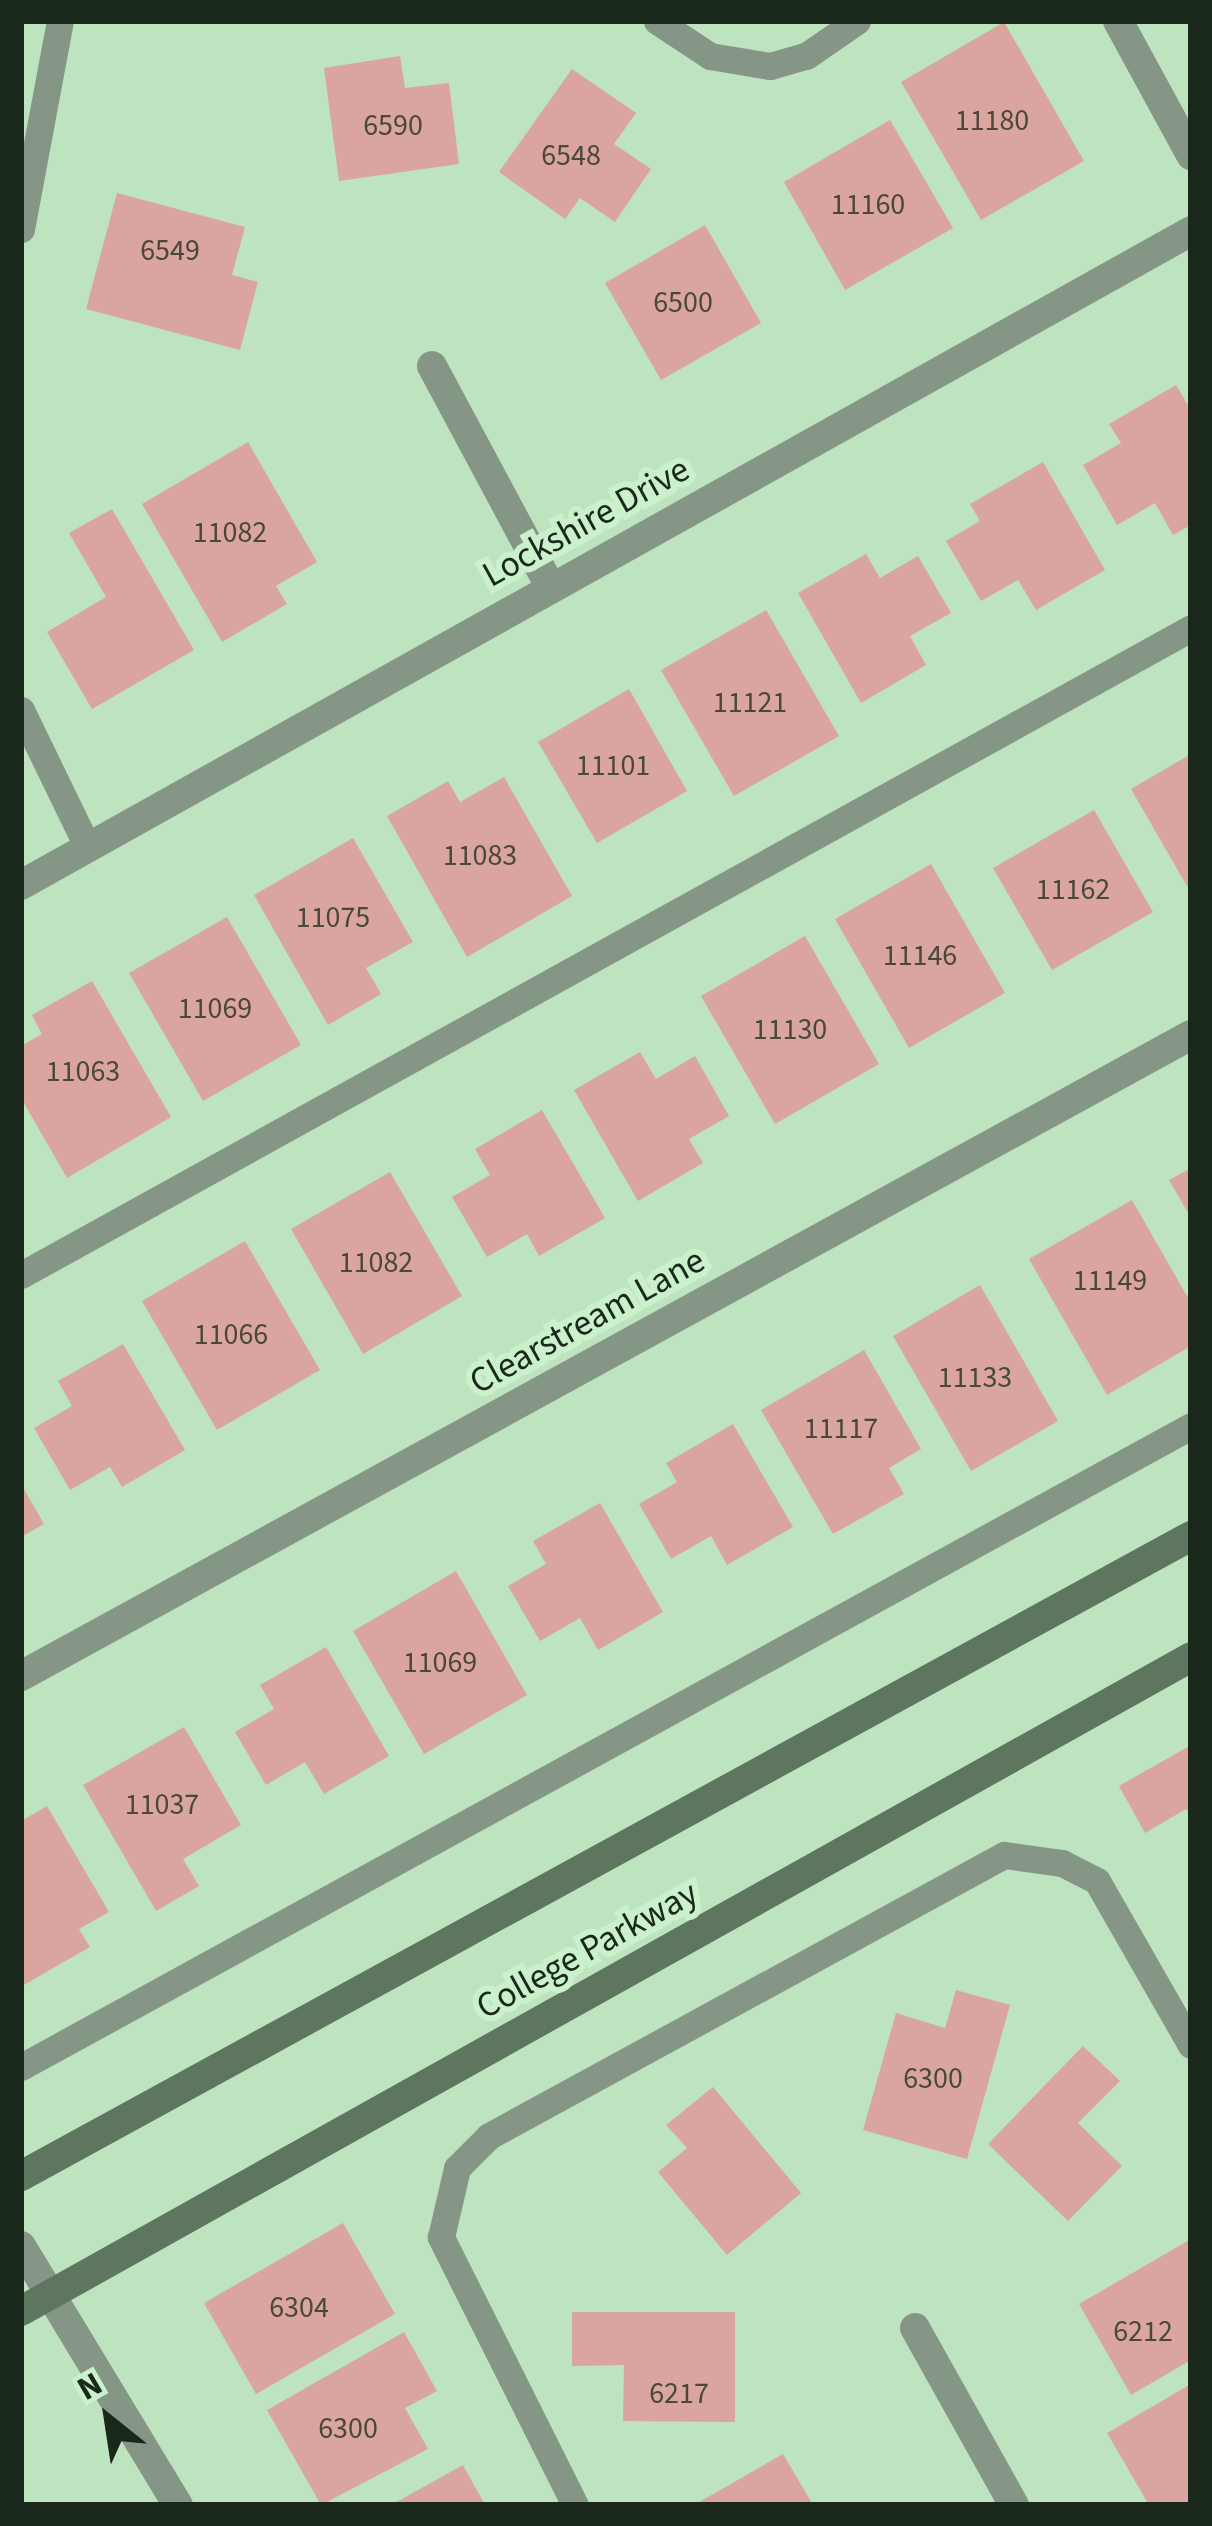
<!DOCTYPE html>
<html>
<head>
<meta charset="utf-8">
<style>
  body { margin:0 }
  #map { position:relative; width:1212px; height:2526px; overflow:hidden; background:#bde3bf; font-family:"Source Sans 3",sans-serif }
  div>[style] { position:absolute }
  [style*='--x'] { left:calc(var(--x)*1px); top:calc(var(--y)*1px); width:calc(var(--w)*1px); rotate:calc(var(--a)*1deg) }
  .building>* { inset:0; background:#daa59e }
  .service>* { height:27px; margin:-13.5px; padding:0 13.5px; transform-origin:13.5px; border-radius:13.5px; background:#859686 }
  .minor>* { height:30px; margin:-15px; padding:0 15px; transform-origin:15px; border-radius:15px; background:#859686 }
  .secondary>* { height:30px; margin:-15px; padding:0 15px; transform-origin:15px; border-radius:15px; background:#5e7660 }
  span { translate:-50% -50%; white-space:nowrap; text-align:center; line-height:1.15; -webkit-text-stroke:12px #caf1cc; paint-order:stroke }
  .number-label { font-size:30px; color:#4a473c }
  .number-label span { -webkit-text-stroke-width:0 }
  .street-label { font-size:36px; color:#1a281b }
  .frame { position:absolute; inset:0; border:24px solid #1a281b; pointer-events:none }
  .north { position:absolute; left:48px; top:2358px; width:120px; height:120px; -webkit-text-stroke:9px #caf1cc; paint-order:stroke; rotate:330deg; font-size:33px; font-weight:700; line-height:48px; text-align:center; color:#1a281b }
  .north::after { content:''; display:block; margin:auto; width:42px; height:54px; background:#1a281b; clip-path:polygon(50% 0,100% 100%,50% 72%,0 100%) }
</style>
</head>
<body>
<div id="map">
  <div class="building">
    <div style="clip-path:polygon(1004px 22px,1084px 161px,981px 220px,901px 82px)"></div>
    <div style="clip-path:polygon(400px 56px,405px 88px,449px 83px,459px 164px,339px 181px,324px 68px)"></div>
    <div style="clip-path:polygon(572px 69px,636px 113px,614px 144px,651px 169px,615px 222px,580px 198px,565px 219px,499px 172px)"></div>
    <div style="clip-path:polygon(890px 120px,953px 228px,845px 290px,784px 182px)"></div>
    <div style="clip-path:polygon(117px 193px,245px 227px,232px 275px,258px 282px,240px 350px,86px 309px)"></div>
    <div style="clip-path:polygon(705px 225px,761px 323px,661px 380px,605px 283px)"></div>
    <div style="clip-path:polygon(1176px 385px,1191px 410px,1191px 525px,1173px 535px,1155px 503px,1117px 525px,1083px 465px,1121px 443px,1109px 424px)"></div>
    <div style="clip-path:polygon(248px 442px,317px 562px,276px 586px,287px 604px,222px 642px,142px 504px)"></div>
    <div style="clip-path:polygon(1043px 462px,1105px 570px,1036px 610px,1018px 580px,981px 601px,946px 541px,980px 521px,970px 504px)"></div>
    <div style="clip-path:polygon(112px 509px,194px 650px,92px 709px,47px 632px,106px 597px,69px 533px)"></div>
    <div style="clip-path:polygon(866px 554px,880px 578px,918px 556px,951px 613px,910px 636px,926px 665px,861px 703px,798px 593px)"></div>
    <div style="clip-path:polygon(766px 610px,839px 736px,734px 796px,661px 670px)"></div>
    <div style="clip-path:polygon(629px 689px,687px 791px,597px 843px,538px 742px)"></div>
    <div style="clip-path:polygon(1191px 754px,1191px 893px,1131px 789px)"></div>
    <div style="clip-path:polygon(504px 777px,572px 896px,467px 957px,387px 816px,448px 781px,460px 802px)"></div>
    <div style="clip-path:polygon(1094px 810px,1153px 912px,1052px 970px,993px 868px)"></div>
    <div style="clip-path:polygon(353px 838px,413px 942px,366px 968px,381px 994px,328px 1025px,254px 895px)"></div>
    <div style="clip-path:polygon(931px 864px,1005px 993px,909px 1048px,835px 919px)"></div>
    <div style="clip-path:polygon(227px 917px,301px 1045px,203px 1101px,129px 973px)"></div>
    <div style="clip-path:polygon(805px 936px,879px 1064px,775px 1124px,701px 996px)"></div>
    <div style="clip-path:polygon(92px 981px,171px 1117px,67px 1178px,21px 1098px,21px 1046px,42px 1034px,32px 1015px)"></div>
    <div style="clip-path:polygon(640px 1052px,656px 1079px,695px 1056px,729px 1116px,689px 1139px,703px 1163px,638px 1201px,574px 1090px)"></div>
    <div style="clip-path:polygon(542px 1110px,605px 1218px,539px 1256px,527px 1234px,487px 1257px,452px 1197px,490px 1175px,475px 1149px)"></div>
    <div style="clip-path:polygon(1191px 1168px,1191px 1218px,1169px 1180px)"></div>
    <div style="clip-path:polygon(390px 1172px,462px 1296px,363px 1354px,291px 1229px)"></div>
    <div style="clip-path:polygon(1132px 1200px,1191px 1303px,1191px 1346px,1107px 1395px,1029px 1259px)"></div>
    <div style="clip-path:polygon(245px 1241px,320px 1370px,217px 1430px,142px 1301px)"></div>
    <div style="clip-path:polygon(980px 1285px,1058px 1421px,971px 1471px,893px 1336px)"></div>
    <div style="clip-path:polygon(123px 1344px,185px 1450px,122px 1487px,110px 1467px,70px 1490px,34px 1428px,72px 1406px,58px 1381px)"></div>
    <div style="clip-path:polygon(864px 1350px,921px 1449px,889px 1468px,904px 1494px,833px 1534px,761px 1410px)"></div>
    <div style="clip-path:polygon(733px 1424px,793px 1527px,727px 1565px,711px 1536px,671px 1559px,639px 1504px,677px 1482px,666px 1463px)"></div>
    <div style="clip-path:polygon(21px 1484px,44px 1524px,21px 1537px)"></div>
    <div style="clip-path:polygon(600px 1503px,663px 1612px,598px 1650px,580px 1618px,540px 1641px,508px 1586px,546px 1564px,533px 1541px)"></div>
    <div style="clip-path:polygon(456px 1571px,527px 1695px,424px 1754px,353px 1631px)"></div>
    <div style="clip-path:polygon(326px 1647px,389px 1756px,324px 1794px,305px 1762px,266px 1785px,235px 1732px,274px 1709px,260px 1685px)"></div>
    <div style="clip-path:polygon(184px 1727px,241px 1825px,183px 1859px,199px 1886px,156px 1911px,83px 1785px)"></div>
    <div style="clip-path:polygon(1191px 1745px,1191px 1817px,1186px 1809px,1145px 1833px,1119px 1786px)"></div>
    <div style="clip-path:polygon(47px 1806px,109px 1912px,79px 1929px,90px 1947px,22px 1986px,21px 1821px)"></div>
    <div style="clip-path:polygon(956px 1990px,1010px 2005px,967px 2159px,863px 2130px,896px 2013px,945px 2028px)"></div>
    <div style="clip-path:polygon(1083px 2046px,1120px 2081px,1078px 2123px,1122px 2166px,1068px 2221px,988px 2144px)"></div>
    <div style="clip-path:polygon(713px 2087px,801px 2193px,727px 2255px,658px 2172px,687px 2148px,666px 2125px)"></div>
    <div style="clip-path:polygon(343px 2223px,395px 2314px,256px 2394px,204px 2303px)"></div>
    <div style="clip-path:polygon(1191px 2239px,1191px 2360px,1131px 2395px,1079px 2304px)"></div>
    <div style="clip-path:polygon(572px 2312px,735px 2312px,735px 2422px,623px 2421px,624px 2365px,572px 2366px)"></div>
    <div style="clip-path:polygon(404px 2332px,437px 2391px,405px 2408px,428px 2449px,321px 2505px,267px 2410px)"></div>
    <div style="clip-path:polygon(1191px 2384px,1191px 2505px,1149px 2505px,1107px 2433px)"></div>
    <div style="clip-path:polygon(783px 2454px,813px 2505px,694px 2505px)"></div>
    <div style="clip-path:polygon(463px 2465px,485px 2505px,391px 2505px)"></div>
  </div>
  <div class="service">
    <div style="--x:657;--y:21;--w:64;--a:33.4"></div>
    <div style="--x:710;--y:56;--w:61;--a:9.5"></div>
    <div style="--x:770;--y:66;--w:37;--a:-16"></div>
    <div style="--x:806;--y:56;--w:62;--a:-34.5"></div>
    <div style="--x:21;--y:229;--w:212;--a:-79.4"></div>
    <div style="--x:21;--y:710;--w:153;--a:64.1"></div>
    <div style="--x:21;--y:1275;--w:1337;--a:-28.94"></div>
    <div style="--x:21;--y:2067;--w:1334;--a:-28.72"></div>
    <div style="--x:575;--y:2505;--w:300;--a:-116.6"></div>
    <div style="--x:441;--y:2237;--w:71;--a:-76.9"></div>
    <div style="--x:457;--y:2168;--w:45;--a:-45"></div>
    <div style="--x:489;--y:2136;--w:587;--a:-28.62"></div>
    <div style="--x:1004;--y:1855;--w:59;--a:7.9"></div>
    <div style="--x:1062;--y:1863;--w:39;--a:27"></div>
    <div style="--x:1097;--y:1881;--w:189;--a:60.2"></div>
  </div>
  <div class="minor">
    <div style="--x:1118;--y:21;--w:153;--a:61.4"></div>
    <div style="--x:432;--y:366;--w:250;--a:61.8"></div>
    <div style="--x:21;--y:885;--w:1340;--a:-29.2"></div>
    <div style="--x:21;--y:1676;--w:1334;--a:-28.72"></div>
    <div style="--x:21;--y:2246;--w:303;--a:58.8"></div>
    <div style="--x:915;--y:2328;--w:203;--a:60.8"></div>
  </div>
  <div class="secondary">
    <div style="--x:21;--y:2176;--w:1334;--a:-28.68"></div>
    <div style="--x:21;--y:2311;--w:1340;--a:-29.2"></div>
  </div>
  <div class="number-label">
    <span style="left:992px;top:121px">11180</span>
    <span style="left:393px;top:126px">6590</span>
    <span style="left:571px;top:156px">6548</span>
    <span style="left:868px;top:205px">11160</span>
    <span style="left:170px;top:251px">6549</span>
    <span style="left:683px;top:303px">6500</span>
    <span style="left:230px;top:533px">11082</span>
    <span style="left:750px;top:703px">11121</span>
    <span style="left:613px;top:766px">11101</span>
    <span style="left:480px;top:856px">11083</span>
    <span style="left:1073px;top:890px">11162</span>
    <span style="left:333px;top:918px">11075</span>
    <span style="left:920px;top:956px">11146</span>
    <span style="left:215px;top:1009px">11069</span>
    <span style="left:790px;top:1030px">11130</span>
    <span style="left:83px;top:1072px">11063</span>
    <span style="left:376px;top:1263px">11082</span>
    <span style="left:1110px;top:1281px">11149</span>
    <span style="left:231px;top:1335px">11066</span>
    <span style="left:975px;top:1378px">11133</span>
    <span style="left:841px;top:1429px">11117</span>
    <span style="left:440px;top:1663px">11069</span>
    <span style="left:162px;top:1805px">11037</span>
    <span style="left:933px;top:2079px">6300</span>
    <span style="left:299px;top:2308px">6304</span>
    <span style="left:1143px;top:2332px">6212</span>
    <span style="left:679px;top:2394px">6217</span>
    <span style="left:348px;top:2429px">6300</span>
  </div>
  <div class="street-label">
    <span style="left:586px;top:522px;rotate:-29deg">Lockshire Drive</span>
    <span style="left:587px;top:1321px;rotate:-29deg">Clearstream Lane</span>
    <span style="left:587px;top:1950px;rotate:-29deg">College Parkway</span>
  </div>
  <div class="frame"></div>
  <div class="north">N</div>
</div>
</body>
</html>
